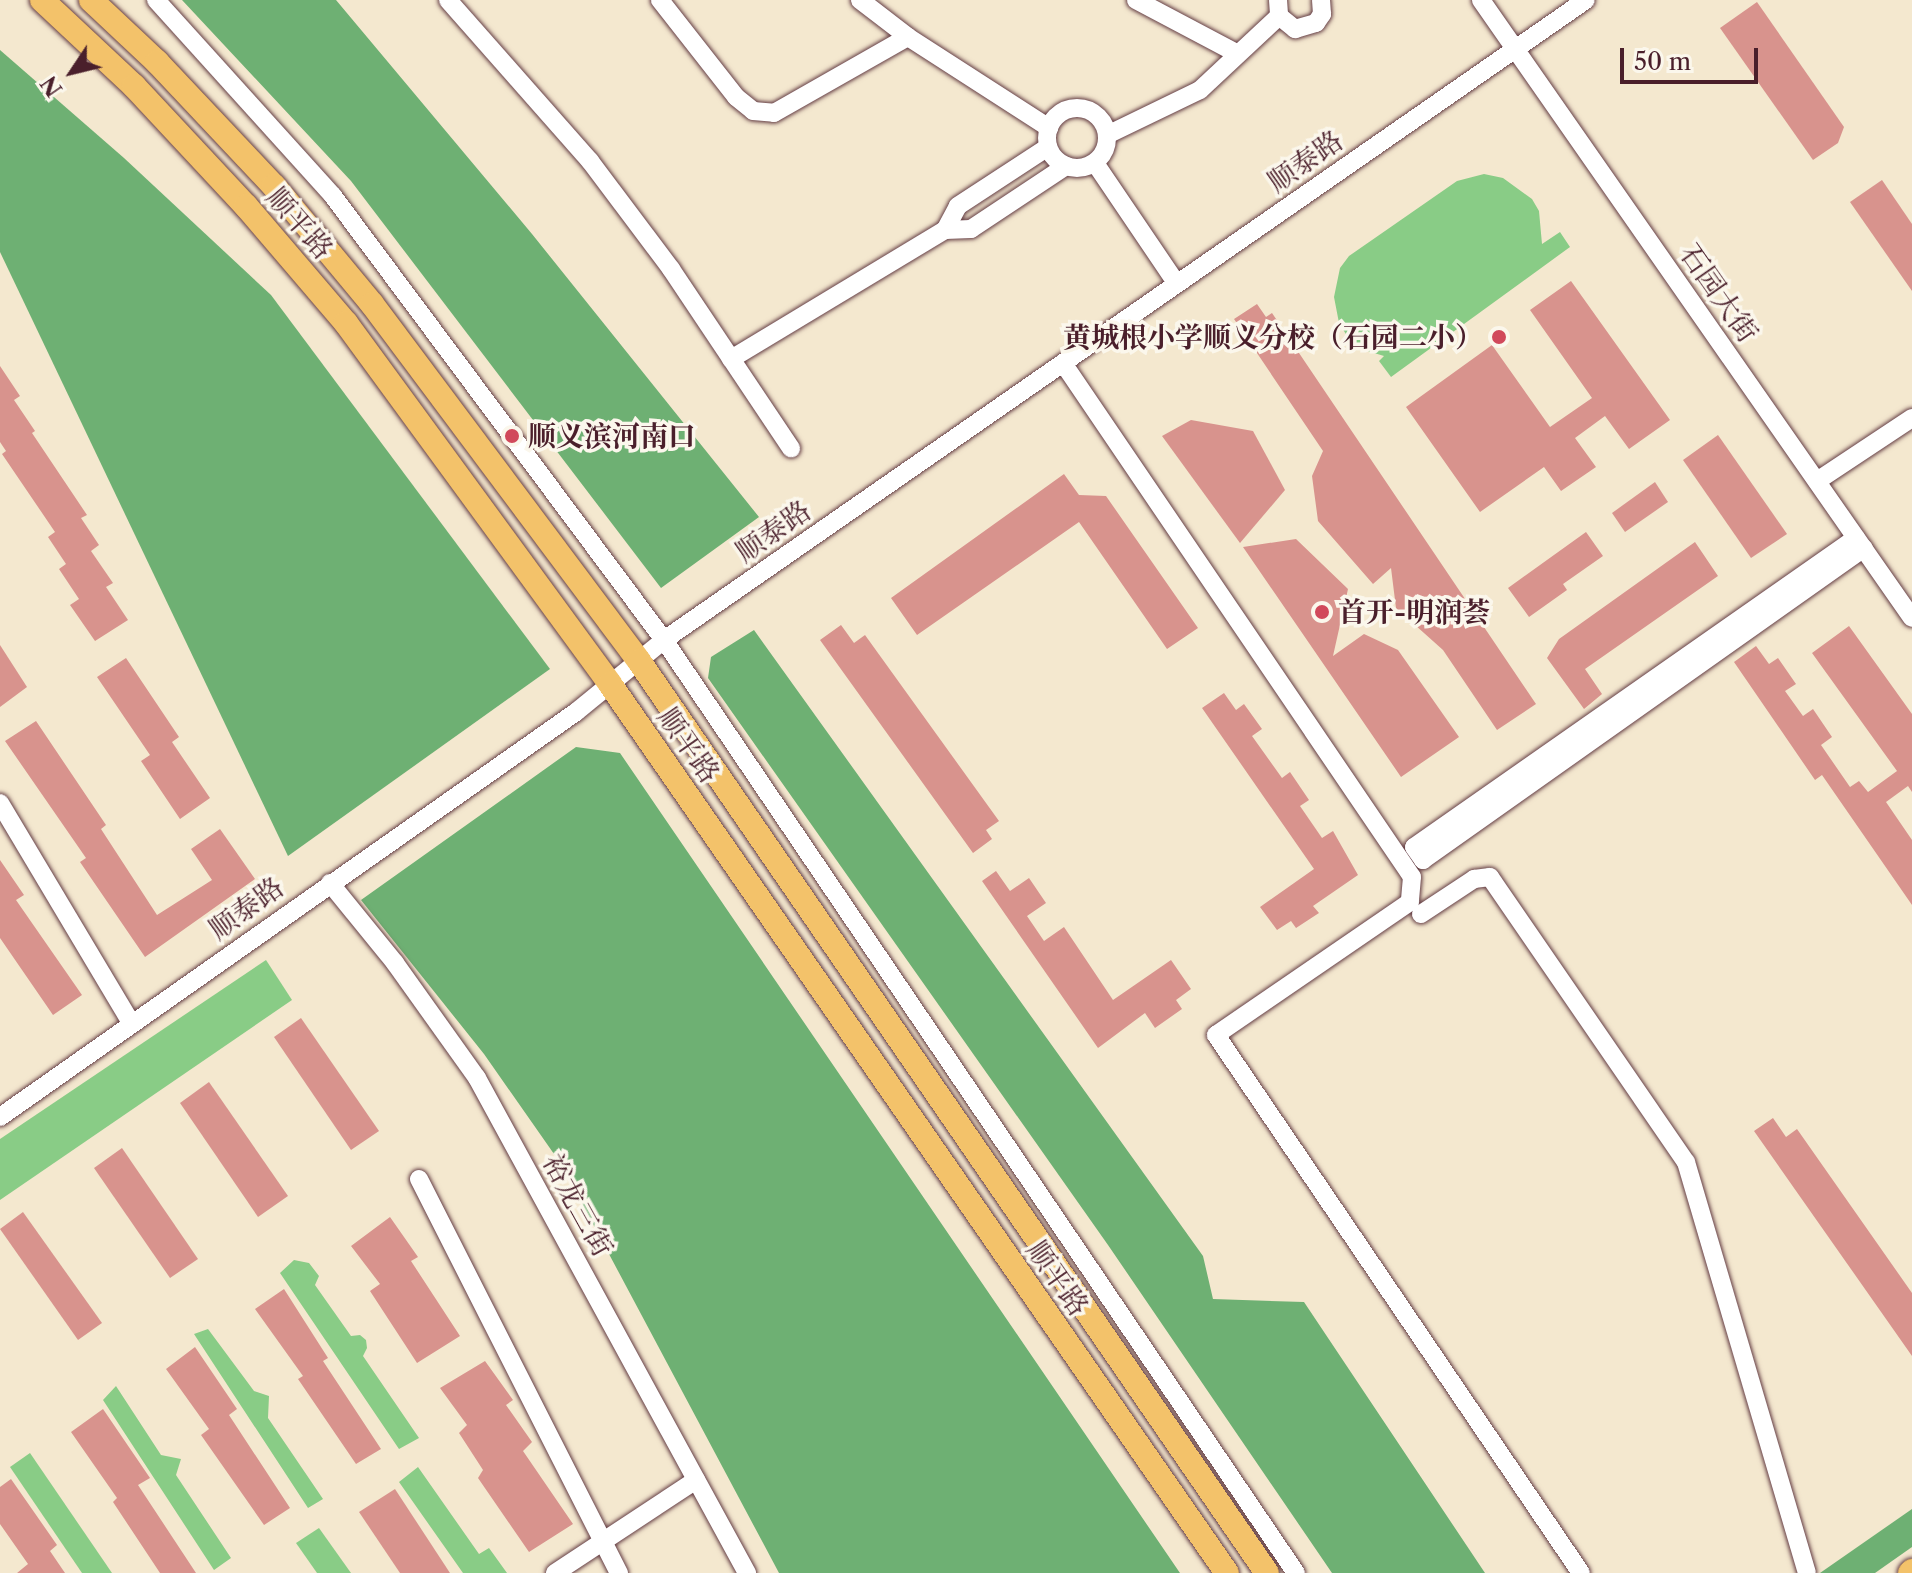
<!DOCTYPE html>
<html>
<head>
<meta charset="utf-8">
<style>
  body { margin:0 }
  #map { position:relative; width:1912px; height:1573px; overflow:hidden; background:#f4e8cf; font-family:"Libre Caslon Text","Noto Serif SC",serif }
  div>[style] { position:absolute }
  [style*='--x'] { left:calc(var(--x)*1px); top:calc(var(--y)*1px); width:calc(var(--w)*1px); rotate:calc(var(--a)*1deg) }
  .green>* { inset:0; background:#89cc86 }
  .forest>* { inset:0; background:#6eb073 }
  .building>* { inset:0; background:#d8938d }
  .roads { filter:drop-shadow(0 0 2px #643d44) drop-shadow(0 0 2px #643d44) }
  .minor>* { height:18px; margin:-9px; padding:0 9px; transform-origin:9px; border-radius:9px; background:#fff }
  .minor>.ring { margin:-9px; padding:0; box-sizing:content-box; background:none; border:18px solid #fff; border-radius:50% }
  .major>* { height:24px; margin:-12px; padding:0 12px; transform-origin:12px; border-radius:12px; background:#f3c26a }
  .dots>* { width:22px; height:22px; translate:-50% -50%; box-sizing:border-box; border:4px solid #fbf7ec; border-radius:50% }
  span { translate:-50% -50%; white-space:nowrap; text-align:center; line-height:1.15; -webkit-text-stroke:7px #fbf7ec; paint-order:stroke }
  .street-label { font-size:28px; color:#4a1f2b }
  .poi-label { font-size:28px; color:#4a1f2b; font-weight:700 }
  .right { translate:-100% -50%; text-align:right }
  .left { translate:0 -50%; text-align:left }
  .north { position:absolute; left:32px; top:32px; width:80px; height:80px; -webkit-text-stroke:6px #fbf7ec; paint-order:stroke; rotate:235deg; font-size:22px; font-weight:700; line-height:32px; text-align:center; color:#4a1f2b }
  .north::after { content:''; display:block; margin:auto; width:28px; height:36px; background:#4a1f2b; clip-path:polygon(50% 0,100% 100%,50% 72%,0 100%) }
  .scale { position:absolute; left:1620px; top:48px; width:138px; height:36px; box-sizing:border-box; border:4px solid #4a1f2b; border-top:0; padding-left:10px; font-size:24px; line-height:28px; white-space:nowrap; color:#4a1f2b; -webkit-text-stroke:6px #fbf7ec; paint-order:stroke }
</style>
</head>
<body>
<div id="map">
  <div class="green">
    <div style="clip-path:polygon(1484px 174px,1503px 178px,1532px 199px,1539px 211px,1542px 244px,1560px 232px,1570px 247px,1391px 377px,1379px 361px,1384px 356px,1361px 349px,1349px 339px,1339px 323px,1334px 297px,1340px 268px,1349px 256px,1457px 181px)"></div>
    <div style="clip-path:polygon(266px 960px,292px 1000px,0 1200px,0 1139px)"></div>
    <div style="clip-path:polygon(294px 1260px,309px 1263px,319px 1276px,315px 1285px,351px 1336px,360px 1335px,366px 1340px,367px 1348px,363px 1356px,419px 1438px,399px 1449px,280px 1273px)"></div>
    <div style="clip-path:polygon(208px 1329px,254px 1391px,269px 1396px,268px 1418px,323px 1499px,308px 1508px,194px 1334px)"></div>
    <div style="clip-path:polygon(116px 1386px,161px 1455px,181px 1459px,176px 1475px,231px 1558px,214px 1570px,103px 1400px)"></div>
    <div style="clip-path:polygon(30px 1453px,112px 1573px,82px 1573px,10px 1467px)"></div>
    <div style="clip-path:polygon(418px 1467px,479px 1554px,489px 1548px,507px 1573px,463px 1573px,399px 1482px)"></div>
    <div style="clip-path:polygon(319px 1528px,351px 1573px,317px 1573px,296px 1543px)"></div>
  </div>
  <div class="forest">
    <div style="clip-path:polygon(182px 0,336px 0,532px 234px,759px 517px,661px 588px,351px 181px)"></div>
    <div style="clip-path:polygon(0 50px,124px 158px,271px 295px,550px 669px,288px 856px,0 252px)"></div>
    <div style="clip-path:polygon(754px 630px,1203px 1256px,1213px 1299px,1304px 1302px,1485px 1573px,1332px 1573px,1108px 1245px,708px 678px,711px 657px)"></div>
    <div style="clip-path:polygon(576px 747px,620px 753px,1180px 1573px,779px 1573px,561px 1164px,484px 1054px,361px 900px)"></div>
    <div style="clip-path:polygon(1912px 1509px,1912px 1547px,1875px 1573px,1820px 1573px)"></div>
  </div>
  <div class="building">
    <div style="clip-path:polygon(1757px 2px,1844px 127px,1838px 143px,1813px 160px,1720px 28px)"></div>
    <div style="clip-path:polygon(1882px 180px,1912px 224px,1912px 291px,1850px 202px)"></div>
    <div style="clip-path:polygon(1571px 281px,1670px 420px,1629px 449px,1605px 416px,1575px 438px,1596px 467px,1561px 491px,1544px 467px,1480px 512px,1406px 407px,1492px 345px,1550px 427px,1592px 398px,1530px 310px)"></div>
    <div style="clip-path:polygon(1257px 304px,1266px 317px,1272px 313px,1536px 704px,1497px 730px,1443px 650px,1396px 608px,1391px 568px,1373px 584px,1318px 521px,1312px 476px,1323px 451px,1234px 319px)"></div>
    <div style="clip-path:polygon(0 366px,20px 396px,14px 400px,35px 431px,32px 433px,87px 515px,81px 518px,99px 545px,91px 551px,113px 583px,106px 587px,128px 620px,95px 641px,70px 605px,79px 599px,59px 569px,66px 564px,48px 537px,55px 532px,2px 454px,6px 451px,0 442px)"></div>
    <div style="clip-path:polygon(1191px 420px,1253px 431px,1285px 490px,1240px 543px,1162px 436px)"></div>
    <div style="clip-path:polygon(1718px 435px,1787px 534px,1751px 558px,1683px 460px)"></div>
    <div style="clip-path:polygon(1064px 474px,1079px 495px,1106px 496px,1198px 628px,1167px 649px,1079px 522px,917px 635px,891px 598px)"></div>
    <div style="clip-path:polygon(1655px 482px,1668px 502px,1625px 532px,1612px 513px)"></div>
    <div style="clip-path:polygon(1586px 532px,1603px 556px,1563px 584px,1567px 590px,1529px 617px,1508px 588px)"></div>
    <div style="clip-path:polygon(1296px 539px,1348px 589px,1333px 656px,1364px 634px,1398px 650px,1459px 737px,1401px 777px,1243px 547px)"></div>
    <div style="clip-path:polygon(1695px 542px,1718px 576px,1585px 669px,1602px 694px,1584px 709px,1547px 658px,1559px 639px)"></div>
    <div style="clip-path:polygon(841px 625px,854px 643px,865px 635px,999px 821px,986px 830px,992px 839px,973px 853px,820px 640px)"></div>
    <div style="clip-path:polygon(1849px 626px,1912px 714px,1912px 792px,1908px 786px,1886px 802px,1912px 840px,1912px 905px,1822px 775px,1815px 780px,1734px 662px,1756px 646px,1769px 664px,1778px 658px,1796px 684px,1785px 691px,1803px 716px,1813px 709px,1832px 737px,1821px 745px,1850px 787px,1859px 781px,1868px 792px,1897px 771px,1812px 653px)"></div>
    <div style="clip-path:polygon(0 645px,27px 687px,0 707px)"></div>
    <div style="clip-path:polygon(126px 658px,179px 737px,172px 742px,210px 798px,180px 819px,141px 761px,150px 755px,97px 677px)"></div>
    <div style="clip-path:polygon(1224px 693px,1236px 710px,1244px 704px,1262px 729px,1252px 736px,1282px 778px,1290px 772px,1309px 800px,1300px 806px,1322px 838px,1333px 831px,1358px 875px,1313px 906px,1319px 913px,1296px 928px,1291px 921px,1277px 930px,1260px 907px,1314px 869px,1202px 708px)"></div>
    <div style="clip-path:polygon(36px 721px,106px 825px,101px 829px,157px 915px,212px 880px,191px 849px,220px 829px,255px 879px,145px 957px,80px 862px,86px 858px,5px 741px)"></div>
    <div style="clip-path:polygon(0 860px,24px 895px,16px 900px,82px 995px,53px 1015px,0 938px)"></div>
    <div style="clip-path:polygon(996px 871px,1010px 891px,1029px 878px,1046px 903px,1027px 916px,1044px 941px,1064px 927px,1113px 1000px,1171px 960px,1191px 989px,1176px 1000px,1182px 1009px,1155px 1028px,1145px 1013px,1098px 1048px,982px 881px)"></div>
    <div style="clip-path:polygon(301px 1018px,379px 1131px,351px 1150px,274px 1037px)"></div>
    <div style="clip-path:polygon(209px 1082px,288px 1196px,258px 1217px,180px 1103px)"></div>
    <div style="clip-path:polygon(1773px 1118px,1786px 1137px,1797px 1129px,1912px 1293px,1912px 1356px,1754px 1131px)"></div>
    <div style="clip-path:polygon(122px 1148px,198px 1259px,170px 1278px,94px 1168px)"></div>
    <div style="clip-path:polygon(23px 1212px,102px 1323px,78px 1340px,0 1229px)"></div>
    <div style="clip-path:polygon(390px 1217px,418px 1257px,411px 1261px,460px 1336px,417px 1363px,370px 1291px,380px 1284px,351px 1246px)"></div>
    <div style="clip-path:polygon(284px 1289px,328px 1358px,323px 1361px,381px 1449px,356px 1464px,298px 1379px,303px 1376px,255px 1309px)"></div>
    <div style="clip-path:polygon(195px 1347px,237px 1409px,229px 1415px,290px 1508px,264px 1525px,201px 1435px,209px 1429px,166px 1369px)"></div>
    <div style="clip-path:polygon(485px 1361px,513px 1400px,506px 1405px,532px 1442px,523px 1451px,573px 1524px,529px 1552px,478px 1478px,483px 1470px,459px 1433px,467px 1425px,440px 1388px)"></div>
    <div style="clip-path:polygon(103px 1409px,150px 1478px,138px 1485px,196px 1573px,160px 1573px,113px 1502px,117px 1498px,71px 1432px)"></div>
    <div style="clip-path:polygon(11px 1479px,57px 1545px,50px 1551px,65px 1573px,17px 1573px,28px 1564px,0 1524px,0 1487px)"></div>
    <div style="clip-path:polygon(395px 1489px,450px 1573px,400px 1573px,359px 1512px)"></div>
  </div>
  <div class="roads">
    <div class="minor">
      <div style="--x:156;--y:0;--w:264;--a:47.9"></div>
      <div style="--x:333;--y:196;--w:554;--a:53.3"></div>
      <div style="--x:664;--y:640;--w:1127;--a:55.89"></div>
      <div style="--x:448;--y:0;--w:215;--a:48.6"></div>
      <div style="--x:590;--y:161;--w:135;--a:53.1"></div>
      <div style="--x:671;--y:269;--w:216;--a:56.2"></div>
      <div style="--x:660;--y:0;--w:123;--a:51.9"></div>
      <div style="--x:736;--y:97;--w:22;--a:39"></div>
      <div style="--x:753;--y:111;--w:21;--a:5"></div>
      <div style="--x:774;--y:113;--w:154;--a:-29.6"></div>
      <div style="--x:860;--y:0;--w:61;--a:37.6"></div>
      <div style="--x:908;--y:37;--w:168;--a:32.8"></div>
      <div style="--x:1136;--y:0;--w:115;--a:27.9"></div>
      <div style="--x:1278;--y:0;--w:16;--a:86"></div>
      <div style="--x:1279;--y:16;--w:21;--a:39"></div>
      <div style="--x:1295;--y:29;--w:22;--a:-16"></div>
      <div style="--x:1316;--y:23;--w:11;--a:-56"></div>
      <div style="--x:1322;--y:14;--w:14;--a:-94"></div>
      <div style="--x:1481;--y:0;--w:753;--a:55.11"></div>
      <div class="ring" style="left:1047px;top:108px;width:42px;height:42px"></div>
      <div style="--x:1107;--y:135;--w:103;--a:-25.8"></div>
      <div style="--x:1200;--y:90;--w:108;--a:-43.1"></div>
      <div style="--x:1048;--y:147;--w:108;--a:146.8"></div>
      <div style="--x:958;--y:206;--w:27;--a:118"></div>
      <div style="--x:945;--y:230;--w:26;--a:-2"></div>
      <div style="--x:971;--y:229;--w:114;--a:-33.6"></div>
      <div style="--x:1095;--y:163;--w:146;--a:55.9"></div>
      <div style="--x:731;--y:359;--w:250;--a:-31.1"></div>
      <div style="--x:1063;--y:363;--w:621;--a:55.82"></div>
      <div style="--x:1412;--y:877;--w:25;--a:95"></div>
      <div style="--x:1410;--y:902;--w:235;--a:145.6"></div>
      <div style="--x:1216;--y:1035;--w:650;--a:55.85"></div>
      <div style="--x:1817;--y:481;--w:114;--a:-33.6"></div>
      <div style="--x:1856;--y:538;--w:539;--a:145.04"></div>
      <div style="--x:1414;--y:847;--w:16;--a:55"></div>
      <div style="--x:1423;--y:860;--w:540;--a:-35.28"></div>
      <div style="--x:0;--y:803;--w:257;--a:59.2"></div>
      <div style="--x:330;--y:883;--w:103;--a:50.9"></div>
      <div style="--x:395;--y:963;--w:141;--a:54.5"></div>
      <div style="--x:477;--y:1078;--w:564;--a:61.39"></div>
      <div style="--x:1421;--y:914;--w:64;--a:-33.4"></div>
      <div style="--x:1474;--y:879;--w:16;--a:-7"></div>
      <div style="--x:1490;--y:877;--w:346;--a:55.5"></div>
      <div style="--x:1686;--y:1162;--w:428;--a:73.6"></div>
      <div style="--x:0;--y:1117;--w:704;--a:-35.11"></div>
      <div style="--x:576;--y:712;--w:114;--a:-39.3"></div>
      <div style="--x:664;--y:640;--w:1122;--a:-34.77"></div>
      <div style="--x:419;--y:1179;--w:442;--a:63.1"></div>
      <div style="--x:555;--y:1573;--w:169;--a:-33.4"></div>
    </div>
    <div class="major">
      <div style="--x:42;--y:0;--w:126;--a:43.1"></div>
      <div style="--x:134;--y:86;--w:164;--a:47"></div>
      <div style="--x:246;--y:206;--w:154;--a:49.5"></div>
      <div style="--x:346;--y:323;--w:447;--a:53.8"></div>
      <div style="--x:610;--y:684;--w:1082;--a:55.24"></div>
      <div style="--x:91;--y:0;--w:91;--a:43.2"></div>
      <div style="--x:157;--y:62;--w:170;--a:46.7"></div>
      <div style="--x:274;--y:186;--w:153;--a:50.3"></div>
      <div style="--x:372;--y:304;--w:446;--a:53.2"></div>
      <div style="--x:639;--y:661;--w:1107;--a:55.45"></div>
      <div style="--x:1910;--y:1573;--w:3;--a:-45"></div>
    </div>
  </div>
  <div class="dots">
    <div style="left:1499px;top:337px;background:#d1495b"></div>
    <div style="left:512px;top:436px;background:#d1495b"></div>
    <div style="left:1322px;top:612px;background:#d1495b"></div>
  </div>
  <div class="street-label">
    <span style="left:1305px;top:161px;rotate:-35deg">顺泰路</span>
    <span style="left:300px;top:223px;rotate:49deg">顺平路</span>
    <span style="left:1719px;top:293px;rotate:55deg">石园大街</span>
    <span style="left:773px;top:531px;rotate:-35deg">顺泰路</span>
    <span style="left:689px;top:745px;rotate:55deg">顺平路</span>
    <span style="left:246px;top:908px;rotate:-36deg">顺泰路</span>
    <span style="left:578px;top:1205px;rotate:61deg">裕龙三街</span>
    <span style="left:1058px;top:1278px;rotate:55deg">顺平路</span>
  </div>
  <div class="poi-label">
    <span class="right" style="left:1483px;top:337px">黄城根小学顺义分校（石园二小）</span>
    <span class="left" style="left:528px;top:436px">顺义滨河南口</span>
    <span class="left" style="left:1338px;top:612px">首开-明润荟</span>
  </div>
  <div class="north">N</div>
  <div class="scale">50 m</div>
</div>
</body>
</html>
